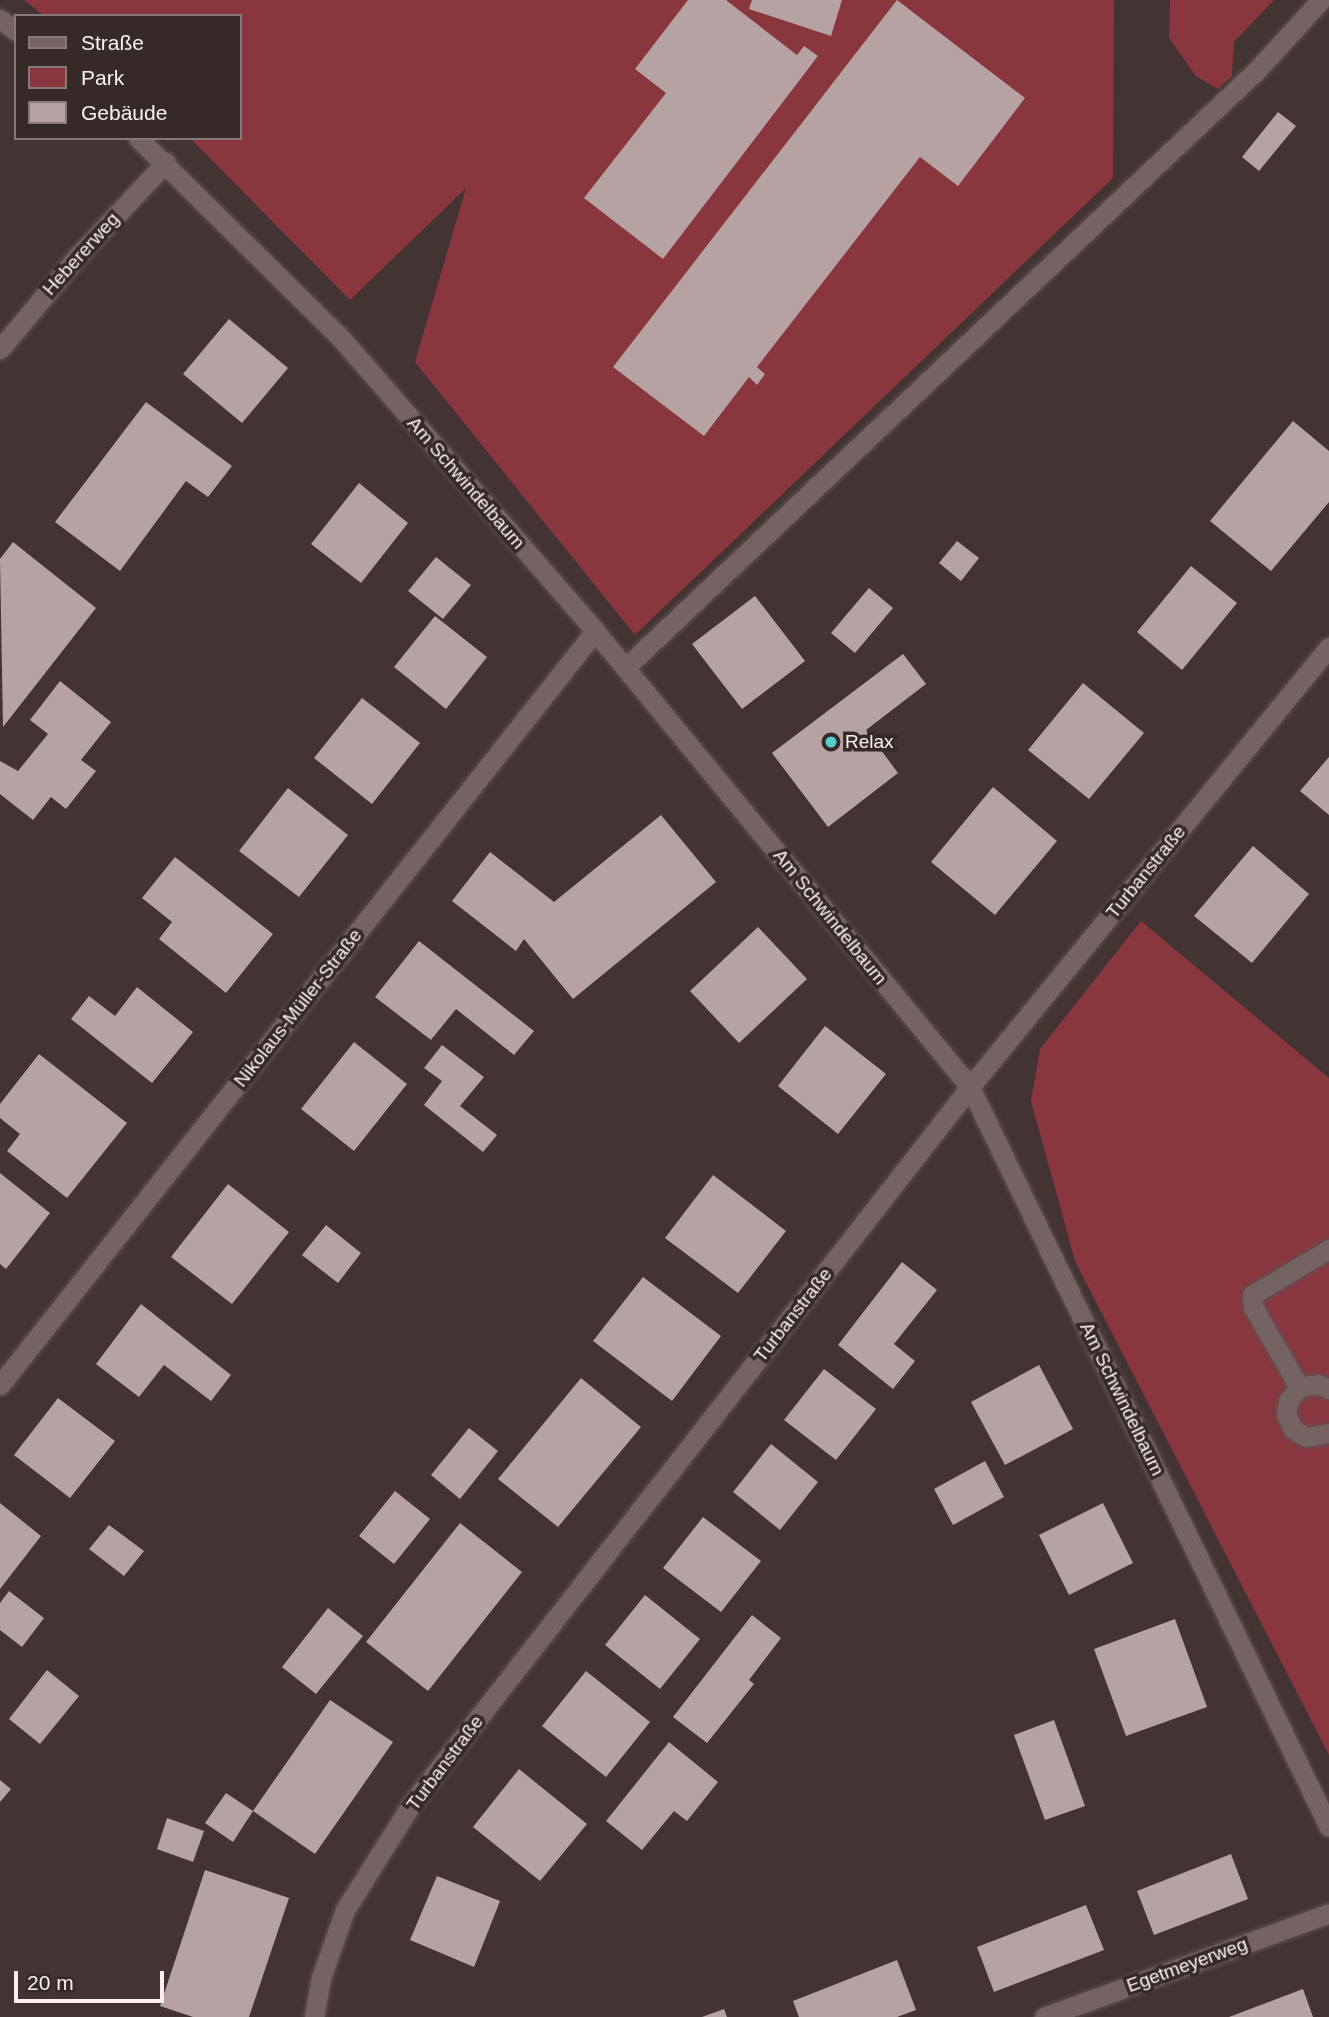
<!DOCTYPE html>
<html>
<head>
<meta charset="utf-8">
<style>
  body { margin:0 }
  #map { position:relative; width:1329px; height:2017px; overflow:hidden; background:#433333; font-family:Arial,sans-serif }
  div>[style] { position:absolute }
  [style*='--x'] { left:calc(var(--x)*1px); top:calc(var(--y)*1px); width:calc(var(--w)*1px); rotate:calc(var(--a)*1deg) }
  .green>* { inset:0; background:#8a363f }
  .building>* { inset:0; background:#b6a2a2 }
  .roads { filter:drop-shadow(0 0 2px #605252) drop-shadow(0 0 2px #605252) }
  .service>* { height:19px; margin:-9.5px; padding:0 9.5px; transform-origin:9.5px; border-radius:9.5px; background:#756364 }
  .minor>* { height:19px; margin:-9.5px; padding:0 9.5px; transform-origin:9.5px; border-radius:9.5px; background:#756364 }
  .dots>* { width:19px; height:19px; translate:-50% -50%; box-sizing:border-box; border:4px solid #382929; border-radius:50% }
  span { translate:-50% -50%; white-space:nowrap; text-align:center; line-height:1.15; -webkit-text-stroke:7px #382929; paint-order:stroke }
  .street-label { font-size:19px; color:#fbf0f0 }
  .poi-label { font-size:19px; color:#fbf0f0 }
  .left { translate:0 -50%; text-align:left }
  .legend { position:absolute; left:14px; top:14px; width:228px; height:126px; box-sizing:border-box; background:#382929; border:2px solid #867979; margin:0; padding:9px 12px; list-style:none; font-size:21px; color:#fbf0f0 }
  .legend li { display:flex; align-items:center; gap:14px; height:35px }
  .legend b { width:35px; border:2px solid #867979 }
  .scale { position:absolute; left:14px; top:1971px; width:150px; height:32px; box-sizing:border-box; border:4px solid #fbf0f0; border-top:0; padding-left:9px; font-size:21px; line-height:24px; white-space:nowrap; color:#fbf0f0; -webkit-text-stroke:5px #382929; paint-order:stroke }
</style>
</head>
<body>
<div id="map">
  <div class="green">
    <div style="clip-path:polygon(24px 0,1114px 0,1113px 178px,635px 635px,415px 362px,466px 188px,350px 300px,190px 138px,240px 138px,240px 16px,44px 16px)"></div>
    <div style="clip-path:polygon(1170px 0,1274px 0,1234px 42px,1232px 76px,1218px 89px,1196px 76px,1169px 38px)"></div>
    <div style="clip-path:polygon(1141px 921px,1329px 1078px,1329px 1755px,1075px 1261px,1031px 1101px,1040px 1049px)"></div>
  </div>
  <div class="building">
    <div style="clip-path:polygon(688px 0,726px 0,797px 55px,804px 46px,818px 56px,663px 259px,584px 198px,666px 93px,635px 69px)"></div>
    <div style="clip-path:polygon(752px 0,842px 0,831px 36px,749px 9px)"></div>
    <div style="clip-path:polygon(897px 0,1025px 98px,958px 186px,920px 157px,757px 367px,765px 374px,757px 385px,749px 377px,704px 436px,613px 367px)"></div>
    <div style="clip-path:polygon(1278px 112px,1296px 126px,1259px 171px,1242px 157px)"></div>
    <div style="clip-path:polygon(229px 319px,288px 368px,242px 423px,183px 374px)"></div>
    <div style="clip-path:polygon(146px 402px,232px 466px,208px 497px,186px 481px,120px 571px,55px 522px)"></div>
    <div style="clip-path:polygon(1293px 421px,1329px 451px,1329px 502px,1271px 571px,1210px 521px)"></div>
    <div style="clip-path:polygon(359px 483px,408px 523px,361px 583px,311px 544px)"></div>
    <div style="clip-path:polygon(957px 541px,979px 558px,961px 581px,939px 563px)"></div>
    <div style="clip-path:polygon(13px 542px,96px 608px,3px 727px,0 559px)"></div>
    <div style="clip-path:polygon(436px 557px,471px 585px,443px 619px,408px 591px)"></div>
    <div style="clip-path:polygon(1191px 566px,1237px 603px,1182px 670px,1137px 632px)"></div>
    <div style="clip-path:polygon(869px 588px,893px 608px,855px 653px,831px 633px)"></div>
    <div style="clip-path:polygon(755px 596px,805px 661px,742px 709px,692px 644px)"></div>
    <div style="clip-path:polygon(435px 616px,487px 657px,446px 709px,394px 667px)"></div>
    <div style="clip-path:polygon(903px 654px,926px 684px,866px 730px,898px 773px,828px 827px,772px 753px)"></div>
    <div style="clip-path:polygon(60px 681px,111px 722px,81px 760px,96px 771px,66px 809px,51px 797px,33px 820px,0 794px,0 761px,18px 771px,48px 734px,30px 720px)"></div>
    <div style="clip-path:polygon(1083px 683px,1144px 733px,1089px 799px,1028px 750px)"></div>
    <div style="clip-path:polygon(362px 698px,420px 743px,372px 804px,314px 758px)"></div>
    <div style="clip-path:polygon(1329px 757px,1329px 815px,1300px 791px)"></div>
    <div style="clip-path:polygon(993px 787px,1057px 841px,995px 915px,931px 862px)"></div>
    <div style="clip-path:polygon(288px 788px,348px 835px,299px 897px,239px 851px)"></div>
    <div style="clip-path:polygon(661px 815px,716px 882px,573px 999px,524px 939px,516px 951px,452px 901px,490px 852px,554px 902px)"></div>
    <div style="clip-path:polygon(1253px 846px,1309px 894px,1252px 963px,1194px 916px)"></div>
    <div style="clip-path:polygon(175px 857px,273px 934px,226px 993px,159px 939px,172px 922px,142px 898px)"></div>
    <div style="clip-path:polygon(758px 927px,807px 979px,739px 1043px,690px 991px)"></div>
    <div style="clip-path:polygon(419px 941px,534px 1031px,514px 1055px,456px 1009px,431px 1040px,375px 997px)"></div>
    <div style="clip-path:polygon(137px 987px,193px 1032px,152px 1083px,71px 1019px,89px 996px,115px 1016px)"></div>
    <div style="clip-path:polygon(825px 1026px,886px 1074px,838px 1134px,778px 1086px)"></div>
    <div style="clip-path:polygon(354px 1042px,407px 1084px,354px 1151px,301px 1109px)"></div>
    <div style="clip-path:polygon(442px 1045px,484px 1077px,460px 1106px,497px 1135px,483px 1152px,424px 1105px,442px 1081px,424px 1068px)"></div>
    <div style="clip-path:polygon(39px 1054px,127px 1123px,67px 1198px,7px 1151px,20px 1134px,0 1118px,0 1104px)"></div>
    <div style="clip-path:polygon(0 1173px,50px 1213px,6px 1269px,0 1264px)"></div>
    <div style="clip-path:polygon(713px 1175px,786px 1231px,738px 1293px,665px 1238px)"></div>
    <div style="clip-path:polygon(228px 1184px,289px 1232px,232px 1304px,171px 1257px)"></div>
    <div style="clip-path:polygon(326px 1225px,361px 1253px,338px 1283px,302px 1255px)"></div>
    <div style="clip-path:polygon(902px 1262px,937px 1290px,894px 1344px,915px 1361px,893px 1389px,838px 1345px)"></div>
    <div style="clip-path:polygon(643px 1277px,721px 1336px,672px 1401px,593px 1341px)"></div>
    <div style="clip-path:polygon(141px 1304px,231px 1375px,211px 1401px,164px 1365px,139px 1397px,96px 1364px)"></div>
    <div style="clip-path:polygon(1039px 1365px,1073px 1429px,1005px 1465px,971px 1402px)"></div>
    <div style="clip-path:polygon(824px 1369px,876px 1409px,836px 1460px,784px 1420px)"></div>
    <div style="clip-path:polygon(581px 1378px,641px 1427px,558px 1527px,498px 1479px)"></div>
    <div style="clip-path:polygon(58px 1398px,115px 1441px,70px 1498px,14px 1455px)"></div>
    <div style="clip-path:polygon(469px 1428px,498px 1451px,460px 1499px,431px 1475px)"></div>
    <div style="clip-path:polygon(771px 1444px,818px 1482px,780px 1530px,733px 1492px)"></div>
    <div style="clip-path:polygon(985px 1461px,1004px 1497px,953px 1525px,934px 1489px)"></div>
    <div style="clip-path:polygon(395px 1491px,430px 1519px,394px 1564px,359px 1536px)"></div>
    <div style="clip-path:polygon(0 1503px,41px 1536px,0 1589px)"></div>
    <div style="clip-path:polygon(1103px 1503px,1133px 1563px,1069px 1595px,1039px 1535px)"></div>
    <div style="clip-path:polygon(703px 1517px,761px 1561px,721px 1612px,663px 1568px)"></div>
    <div style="clip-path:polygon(460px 1523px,522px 1572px,428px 1691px,366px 1642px)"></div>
    <div style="clip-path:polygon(109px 1525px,144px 1551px,124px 1576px,89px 1549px)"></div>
    <div style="clip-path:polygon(9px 1591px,44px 1618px,22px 1647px,0 1630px,0 1603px)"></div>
    <div style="clip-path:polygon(645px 1595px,700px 1639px,660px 1689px,605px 1645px)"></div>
    <div style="clip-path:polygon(328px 1608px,363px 1636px,316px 1694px,282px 1667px)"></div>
    <div style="clip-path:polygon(752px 1615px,781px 1638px,749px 1680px,754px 1684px,707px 1743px,673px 1717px)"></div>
    <div style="clip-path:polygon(1175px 1619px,1207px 1707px,1126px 1736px,1094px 1649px)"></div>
    <div style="clip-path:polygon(47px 1670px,79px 1696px,40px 1744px,9px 1719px)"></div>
    <div style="clip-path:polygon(586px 1671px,650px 1722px,606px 1777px,542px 1726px)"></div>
    <div style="clip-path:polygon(330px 1700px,393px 1742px,315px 1854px,253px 1811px)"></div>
    <div style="clip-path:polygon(1054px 1720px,1085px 1806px,1045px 1820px,1014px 1735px)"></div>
    <div style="clip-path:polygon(669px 1742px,718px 1782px,687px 1821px,674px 1811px,642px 1850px,606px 1821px)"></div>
    <div style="clip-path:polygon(519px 1769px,587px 1824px,540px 1881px,473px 1827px)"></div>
    <div style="clip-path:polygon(0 1780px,11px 1789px,0 1802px)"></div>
    <div style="clip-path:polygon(226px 1793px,253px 1811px,233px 1842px,205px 1823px)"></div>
    <div style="clip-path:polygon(167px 1818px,204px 1831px,193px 1862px,157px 1849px)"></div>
    <div style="clip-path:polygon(1231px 1854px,1248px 1899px,1154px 1935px,1137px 1891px)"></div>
    <div style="clip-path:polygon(205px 1870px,289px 1898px,249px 2017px,193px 2017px,160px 2006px)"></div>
    <div style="clip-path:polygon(437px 1876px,500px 1901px,474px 1967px,410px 1940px)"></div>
    <div style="clip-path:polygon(1086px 1905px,1104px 1950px,994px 1992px,977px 1947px)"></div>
    <div style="clip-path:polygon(897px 1960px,916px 2010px,897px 2017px,799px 2017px,793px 2001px)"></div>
    <div style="clip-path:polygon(1303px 1989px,1313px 2017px,1229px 2017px)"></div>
    <div style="clip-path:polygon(724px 2009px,727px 2017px,702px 2017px)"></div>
  </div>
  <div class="roads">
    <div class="service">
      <div style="--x:625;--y:668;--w:870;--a:-43.42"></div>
      <div style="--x:1257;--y:70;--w:95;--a:-47.6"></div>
      <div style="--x:1299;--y:1387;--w:92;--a:-119.9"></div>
      <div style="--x:1253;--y:1307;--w:12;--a:-95"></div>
      <div style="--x:1252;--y:1295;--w:90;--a:-30.9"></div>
      <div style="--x:1329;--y:1389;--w:12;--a:-156"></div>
      <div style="--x:1318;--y:1384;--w:19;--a:171"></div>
      <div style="--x:1299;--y:1387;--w:18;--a:128"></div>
      <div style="--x:1288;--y:1401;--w:13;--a:99"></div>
      <div style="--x:1286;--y:1414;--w:17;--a:65"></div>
      <div style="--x:1293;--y:1429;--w:15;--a:32"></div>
      <div style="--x:1306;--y:1437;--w:23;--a:-10"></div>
    </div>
    <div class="minor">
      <div style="--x:0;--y:19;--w:20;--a:37"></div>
      <div style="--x:138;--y:138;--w:282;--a:44.6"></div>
      <div style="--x:339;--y:336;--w:391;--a:49"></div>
      <div style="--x:595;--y:631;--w:590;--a:50.57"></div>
      <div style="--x:970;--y:1087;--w:822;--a:64.12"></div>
      <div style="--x:0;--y:349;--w:120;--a:-50.1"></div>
      <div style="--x:77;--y:257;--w:130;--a:-46.9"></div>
      <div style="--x:0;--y:1385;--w:960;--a:-51.72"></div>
      <div style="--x:314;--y:2017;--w:40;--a:-80"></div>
      <div style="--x:321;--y:1978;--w:72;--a:-70.6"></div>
      <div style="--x:345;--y:1910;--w:126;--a:-57.9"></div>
      <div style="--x:412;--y:1803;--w:908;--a:-52.07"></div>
      <div style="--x:970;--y:1087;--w:568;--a:-50.79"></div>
      <div style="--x:1044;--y:2017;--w:303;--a:-20"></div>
    </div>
  </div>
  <div class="dots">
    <div style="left:831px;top:742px;background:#52cdce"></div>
  </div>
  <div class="street-label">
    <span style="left:81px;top:254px;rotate:-48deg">Hebererweg</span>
    <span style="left:466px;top:483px;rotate:49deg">Am Schwindelbaum</span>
    <span style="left:1146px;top:872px;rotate:-51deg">Turbanstraße</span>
    <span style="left:830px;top:917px;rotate:51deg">Am Schwindelbaum</span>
    <span style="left:298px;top:1008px;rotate:-52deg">Nikolaus-Müller-Straße</span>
    <span style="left:793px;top:1315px;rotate:-52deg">Turbanstraße</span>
    <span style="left:1122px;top:1399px;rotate:64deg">Am Schwindelbaum</span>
    <span style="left:445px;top:1763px;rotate:-53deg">Turbanstraße</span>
    <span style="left:1187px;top:1965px;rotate:-20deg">Egetmeyerweg</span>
  </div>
  <div class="poi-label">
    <span class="left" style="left:845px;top:742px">Relax</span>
  </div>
  <ul class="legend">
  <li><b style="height:9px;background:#756364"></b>Straße</li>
  <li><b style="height:19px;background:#8a363f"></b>Park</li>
  <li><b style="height:19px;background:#b6a2a2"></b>Gebäude</li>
  </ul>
  <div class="scale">20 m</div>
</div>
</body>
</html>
